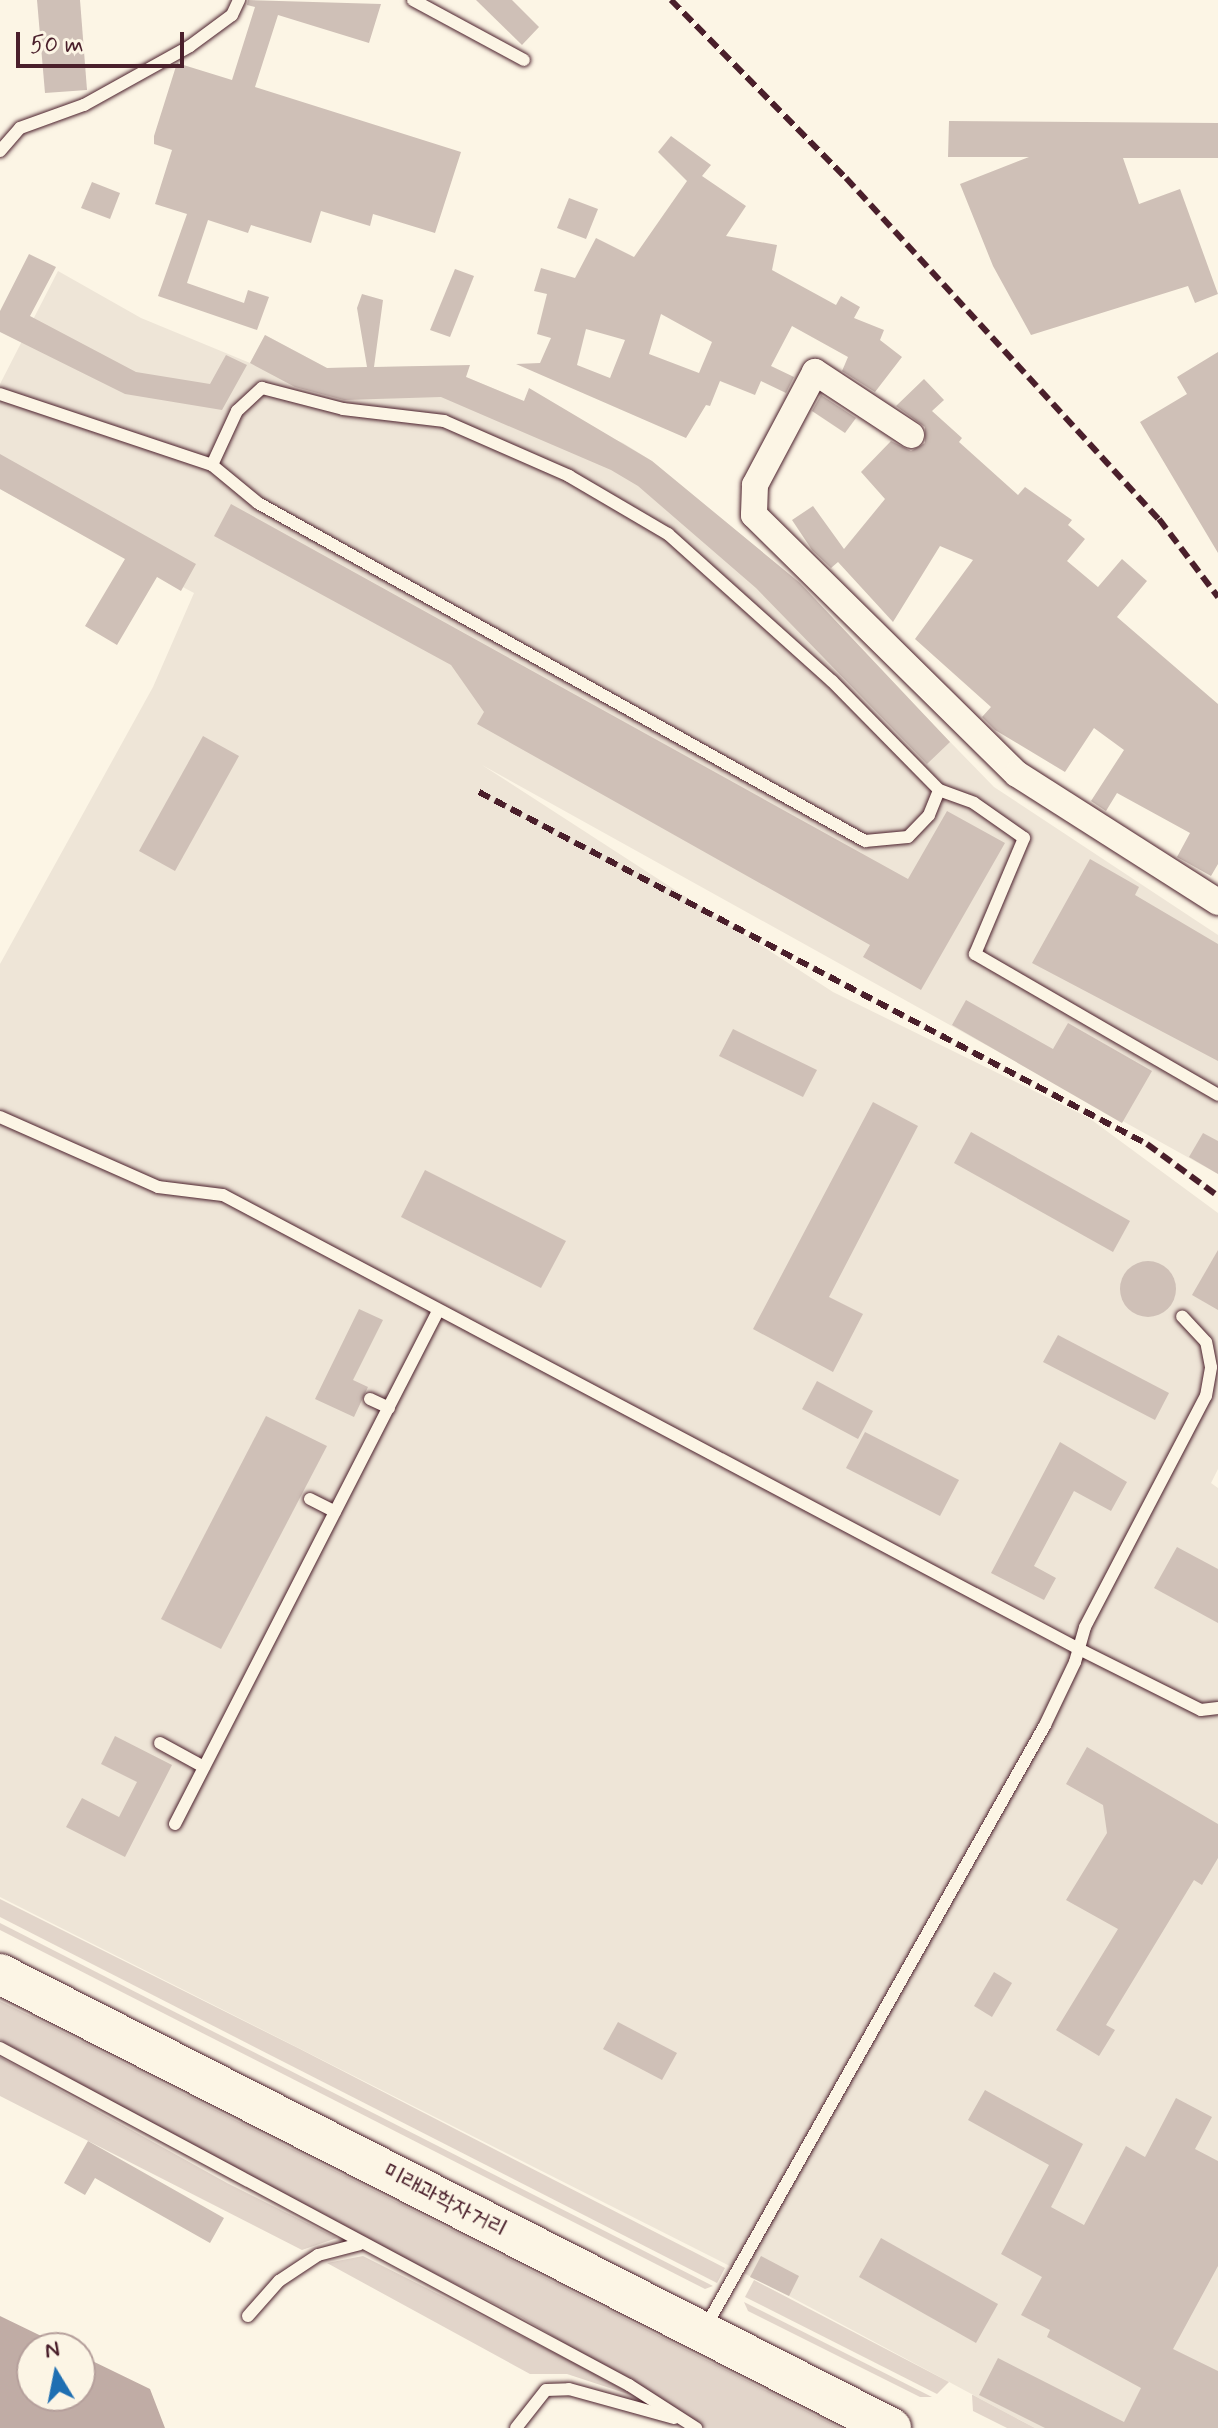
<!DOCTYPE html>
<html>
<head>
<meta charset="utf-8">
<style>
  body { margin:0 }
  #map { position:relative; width:1218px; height:2428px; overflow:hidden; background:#fcf5e5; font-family:Mynerve,"Poor Story",sans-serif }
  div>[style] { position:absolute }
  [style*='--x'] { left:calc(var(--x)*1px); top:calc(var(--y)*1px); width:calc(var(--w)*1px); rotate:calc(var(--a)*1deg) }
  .built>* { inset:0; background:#eee5d7 }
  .green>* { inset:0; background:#e2d5ca }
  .water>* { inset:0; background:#c0aca5 }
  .building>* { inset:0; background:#cfc0b7 }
  .round { border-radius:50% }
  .roads { filter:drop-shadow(0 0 2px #4a1f2b) drop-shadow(0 0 2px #4a1f2b) }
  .lane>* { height:12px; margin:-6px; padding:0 6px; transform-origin:6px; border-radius:6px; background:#fcf5e5 }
  .street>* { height:26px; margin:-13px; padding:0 13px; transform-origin:13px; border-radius:13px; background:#fcf5e5 }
  .primary>* { height:40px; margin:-20px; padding:0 20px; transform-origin:20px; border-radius:20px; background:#fcf5e5 }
  .rail>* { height:6px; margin-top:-3px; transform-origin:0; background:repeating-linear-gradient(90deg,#4a1f2b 0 12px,transparent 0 18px) }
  span { translate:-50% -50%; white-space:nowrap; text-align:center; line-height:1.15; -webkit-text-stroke:8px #fcf5e5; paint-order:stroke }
  .street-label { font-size:24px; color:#4a1f2b }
  .north { position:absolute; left:16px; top:2332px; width:80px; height:80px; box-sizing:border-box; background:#fcf5e5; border:2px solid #b59f9b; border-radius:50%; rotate:350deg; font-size:22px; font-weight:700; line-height:32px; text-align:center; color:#4a1f2b }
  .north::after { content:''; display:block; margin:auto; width:28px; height:36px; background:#1f6fb2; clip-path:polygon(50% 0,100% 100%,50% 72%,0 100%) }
  .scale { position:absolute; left:16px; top:32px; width:168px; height:36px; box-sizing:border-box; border:4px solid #4a1f2b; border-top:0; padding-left:10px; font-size:24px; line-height:28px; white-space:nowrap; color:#4a1f2b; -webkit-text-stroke:6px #fcf5e5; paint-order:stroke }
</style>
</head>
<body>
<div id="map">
  <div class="built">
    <div style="clip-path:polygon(58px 271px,141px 318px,250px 363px,265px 335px,327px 368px,440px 366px,623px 443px,652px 461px,779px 566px,994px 787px,1218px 935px,1218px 1174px,482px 765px,833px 992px,1089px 1118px,1218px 1213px,1218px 1469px,1211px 1483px,1218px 1488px,1218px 2428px,1035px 2428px,789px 2296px,0 1897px,0 964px,153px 687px,194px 593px,0 489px,0 384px)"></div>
  </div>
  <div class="green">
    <div style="clip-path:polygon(0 1899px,300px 2049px,725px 2268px,717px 2283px,0 1917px)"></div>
    <div style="clip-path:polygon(0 1923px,713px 2286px,705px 2289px,0 1930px)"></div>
    <div style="clip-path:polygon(0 2001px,49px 2025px,840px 2428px,705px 2428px,521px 2317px,312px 2211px,0 2040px)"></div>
    <div style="clip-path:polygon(0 2057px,227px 2183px,337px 2238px,302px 2250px,0 2096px)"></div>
    <div style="clip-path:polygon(363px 2256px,575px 2363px,637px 2397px,567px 2374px,530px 2374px,327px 2263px)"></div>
    <div style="clip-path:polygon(754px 2280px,949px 2382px,937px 2394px,745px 2297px)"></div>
    <div style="clip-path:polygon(744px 2302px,932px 2397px,920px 2397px,748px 2311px)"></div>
    <div style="clip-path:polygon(972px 2395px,973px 2395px,1035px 2428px,1007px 2428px,973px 2411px)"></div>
  </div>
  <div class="water">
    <div style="clip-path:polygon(0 2316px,66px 2348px,32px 2348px,32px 2396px,80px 2396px,80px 2355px,150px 2389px,165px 2428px,0 2428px)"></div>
  </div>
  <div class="building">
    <div style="clip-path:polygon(37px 0,80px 0,87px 90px,45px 93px)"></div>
    <div style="clip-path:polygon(248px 0,381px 4px,369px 43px,278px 15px,255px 87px,461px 152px,435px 233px,373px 214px,370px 226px,321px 211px,311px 243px,251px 225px,248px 233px,208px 220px,187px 283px,244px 303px,248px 290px,269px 297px,257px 330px,158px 296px,187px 214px,155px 204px,172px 150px,154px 144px,154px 136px,177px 63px,232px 80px,255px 7px,247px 5px)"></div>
    <div style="clip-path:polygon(476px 0,512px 0,539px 27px,522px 45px)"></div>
    <div style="clip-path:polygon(949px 121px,1218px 123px,1218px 158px,1123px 158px,1139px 204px,1180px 189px,1218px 294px,1195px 303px,1188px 286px,1031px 335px,993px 266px,960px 184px,1029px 157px,948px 157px)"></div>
    <div style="clip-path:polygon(evenodd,671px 136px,711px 165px,702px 176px,746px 206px,726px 236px,777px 245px,772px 270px,836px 305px,841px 296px,860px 307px,854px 318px,884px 330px,880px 340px,902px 357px,875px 392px,842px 371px,848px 357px,792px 326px,771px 366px,794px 377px,786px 393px,761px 381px,755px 395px,720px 381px,710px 406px,706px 405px,686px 438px,516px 364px,540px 363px,551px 338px,537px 334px,547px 294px,534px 291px,541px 268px,575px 278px,596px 238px,634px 257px,687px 181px,658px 152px,671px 136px,661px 314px,712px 342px,699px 373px,649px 354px,661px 314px,671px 136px,586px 329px,625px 340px,610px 378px,577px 365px,586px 329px)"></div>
    <div style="clip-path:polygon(92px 182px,120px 193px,110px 219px,81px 208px)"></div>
    <div style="clip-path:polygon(569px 198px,598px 209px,586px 239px,557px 228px)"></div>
    <div style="clip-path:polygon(29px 254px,56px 267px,30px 316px,136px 372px,210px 384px,226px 355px,247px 365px,222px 410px,125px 394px,0 332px,0 311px)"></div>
    <div style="clip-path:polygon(455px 269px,474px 276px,450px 337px,430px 330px)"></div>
    <div style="clip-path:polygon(362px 294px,383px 300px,374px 367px,470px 365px,466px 377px,524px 401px,529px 388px,652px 461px,800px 583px,950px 742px,927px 764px,756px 588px,638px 486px,611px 470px,441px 397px,344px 400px,295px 387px,250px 363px,265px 335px,327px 368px,367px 367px,357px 308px)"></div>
    <div style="clip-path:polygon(1218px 352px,1218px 553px,1140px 422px,1187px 394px,1177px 377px)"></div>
    <div style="clip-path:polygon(924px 379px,944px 400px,932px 411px,962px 438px,959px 442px,1018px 495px,1025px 487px,1072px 520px,1068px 525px,1085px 539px,1067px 561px,1098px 587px,1122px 559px,1147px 581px,1117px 617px,1218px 704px,1218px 864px,1211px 876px,1177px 857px,1190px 833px,1117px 793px,1106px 811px,1091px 801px,1124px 750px,1094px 728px,1065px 772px,995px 730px,982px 717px,991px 707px,915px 639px,973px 560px,940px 546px,893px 622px,838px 562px,831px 568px,812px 550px,792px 520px,813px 506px,844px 549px,885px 499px,861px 472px,891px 441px,911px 451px,925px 443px,925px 427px,896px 406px)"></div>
    <div style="clip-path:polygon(821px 395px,856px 418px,845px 433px,812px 411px)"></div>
    <div style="clip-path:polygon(0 454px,196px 564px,181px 591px,157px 577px,117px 645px,85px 626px,125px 559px,0 489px)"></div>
    <div style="clip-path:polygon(231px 504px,908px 879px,947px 811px,1005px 843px,921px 990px,863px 957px,870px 945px,477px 724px,484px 712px,451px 665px,214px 536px)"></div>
    <div style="clip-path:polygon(203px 736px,239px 756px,175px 871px,139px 851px)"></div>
    <div style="clip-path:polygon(1090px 859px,1139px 887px,1135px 895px,1218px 944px,1218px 1061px,1032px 963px)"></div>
    <div style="clip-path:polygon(966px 1000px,1053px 1049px,1068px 1023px,1152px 1071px,1122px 1123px,952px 1025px)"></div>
    <div style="clip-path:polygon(733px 1029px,817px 1070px,803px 1097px,719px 1056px)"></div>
    <div style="clip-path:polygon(873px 1102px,918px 1126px,829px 1297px,863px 1314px,833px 1372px,753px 1329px)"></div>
    <div style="clip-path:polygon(971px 1132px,1130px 1221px,1113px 1252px,954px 1163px)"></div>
    <div style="clip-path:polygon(1203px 1133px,1218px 1141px,1218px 1174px,1189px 1157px)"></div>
    <div style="clip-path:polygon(425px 1170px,566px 1241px,541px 1288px,401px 1217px)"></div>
    <div style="clip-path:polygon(1218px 1250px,1218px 1310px,1192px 1295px)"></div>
    <div class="round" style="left:1120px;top:1261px;width:56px;height:56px"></div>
    <div style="clip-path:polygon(359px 1309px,383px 1320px,353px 1380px,368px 1387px,354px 1417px,315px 1399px)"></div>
    <div style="clip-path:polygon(1058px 1335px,1169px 1393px,1155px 1420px,1043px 1362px)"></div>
    <div style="clip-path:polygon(817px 1381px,873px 1411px,858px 1439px,802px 1409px)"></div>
    <div style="clip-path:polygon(266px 1416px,327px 1446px,221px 1649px,161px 1619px)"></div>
    <div style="clip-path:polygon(865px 1432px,959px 1480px,940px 1516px,846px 1468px)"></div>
    <div style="clip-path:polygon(1060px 1442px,1127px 1482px,1111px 1511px,1074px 1491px,1034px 1566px,1056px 1578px,1044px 1600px,991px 1573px)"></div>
    <div style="clip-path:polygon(1177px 1547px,1218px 1569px,1218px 1623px,1154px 1588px)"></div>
    <div style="clip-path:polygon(115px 1736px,172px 1765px,125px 1857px,66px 1827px,82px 1798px,119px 1817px,137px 1782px,101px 1764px)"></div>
    <div style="clip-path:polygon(1087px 1747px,1218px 1824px,1218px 1858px,1202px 1885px,1194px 1880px,1106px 2025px,1115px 2030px,1099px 2056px,1056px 2030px,1118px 1929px,1066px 1900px,1107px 1833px,1103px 1805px,1066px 1784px)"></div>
    <div style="clip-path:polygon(994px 1972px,1012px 1983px,992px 2017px,974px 2006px)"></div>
    <div style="clip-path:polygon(618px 2022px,677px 2053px,662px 2080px,603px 2049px)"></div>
    <div style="clip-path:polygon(985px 2090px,1083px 2144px,1051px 2207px,1084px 2225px,1126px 2146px,1145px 2157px,1176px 2098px,1212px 2117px,1195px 2149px,1218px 2161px,1218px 2266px,1173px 2349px,1218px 2371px,1218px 2428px,1045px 2428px,979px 2395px,998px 2358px,1124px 2422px,1141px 2388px,1047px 2337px,1050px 2330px,1021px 2315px,1042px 2277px,1001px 2254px,1049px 2165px,968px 2120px)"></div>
    <div style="clip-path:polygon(88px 2141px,224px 2218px,210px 2243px,95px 2178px,85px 2195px,64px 2183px)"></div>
    <div style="clip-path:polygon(881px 2238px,998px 2304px,976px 2343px,859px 2277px)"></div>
    <div style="clip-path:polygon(761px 2256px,799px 2276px,789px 2296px,750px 2277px)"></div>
  </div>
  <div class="roads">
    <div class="lane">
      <div style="--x:413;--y:0;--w:126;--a:28.4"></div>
      <div style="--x:0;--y:151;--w:30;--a:-49"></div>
      <div style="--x:20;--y:128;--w:68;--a:-19.8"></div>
      <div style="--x:84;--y:105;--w:121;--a:-29.1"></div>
      <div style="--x:190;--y:46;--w:52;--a:-36.4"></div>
      <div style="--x:232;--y:15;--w:17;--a:-65"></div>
      <div style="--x:0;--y:394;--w:224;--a:18.5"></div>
      <div style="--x:212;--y:465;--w:60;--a:39.6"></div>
      <div style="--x:258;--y:503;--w:695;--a:29.11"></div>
      <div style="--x:865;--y:841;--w:43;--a:-5.3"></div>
      <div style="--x:908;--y:837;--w:30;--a:-46"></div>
      <div style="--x:929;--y:815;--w:27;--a:-68"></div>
      <div style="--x:939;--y:790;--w:37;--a:20"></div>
      <div style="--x:974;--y:803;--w:61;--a:35"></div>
      <div style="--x:1024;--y:838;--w:126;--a:112.9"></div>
      <div style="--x:975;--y:954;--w:281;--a:30.1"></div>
      <div style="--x:212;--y:465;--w:60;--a:-65.2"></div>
      <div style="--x:237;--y:411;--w:34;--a:-43"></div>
      <div style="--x:262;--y:388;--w:84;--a:14.5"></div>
      <div style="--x:343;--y:409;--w:102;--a:6.8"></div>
      <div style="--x:444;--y:421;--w:137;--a:23.7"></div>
      <div style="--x:569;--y:476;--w:115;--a:30.4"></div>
      <div style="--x:668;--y:534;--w:220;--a:41.9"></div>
      <div style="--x:832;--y:681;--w:153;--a:45.5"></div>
      <div style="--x:0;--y:1117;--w:173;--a:23.9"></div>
      <div style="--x:158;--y:1187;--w:65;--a:7"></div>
      <div style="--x:223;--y:1195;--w:969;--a:27.94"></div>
      <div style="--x:1079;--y:1649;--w:136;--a:26.6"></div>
      <div style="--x:1201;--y:1710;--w:17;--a:-7"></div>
      <div style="--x:370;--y:1399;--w:21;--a:25"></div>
      <div style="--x:310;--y:1499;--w:28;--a:27"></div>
      <div style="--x:160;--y:1743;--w:50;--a:28.6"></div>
      <div style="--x:175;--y:1824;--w:576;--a:-62.86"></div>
      <div style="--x:0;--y:2048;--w:714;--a:28.18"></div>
      <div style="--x:629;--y:2385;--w:80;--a:32.7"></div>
      <div style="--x:248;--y:2316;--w:47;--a:-48.5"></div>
      <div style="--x:279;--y:2281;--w:47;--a:-33.7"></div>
      <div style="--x:318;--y:2255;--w:43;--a:-14.7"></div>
      <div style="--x:706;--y:2326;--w:690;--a:-60.57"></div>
      <div style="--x:1045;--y:1725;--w:70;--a:-64.5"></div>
      <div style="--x:1075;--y:1662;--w:36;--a:-74"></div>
      <div style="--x:1085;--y:1627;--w:261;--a:-62.4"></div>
      <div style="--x:1206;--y:1396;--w:29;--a:-80"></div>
      <div style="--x:1211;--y:1367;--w:25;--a:-101"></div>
      <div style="--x:1206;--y:1342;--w:35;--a:-133"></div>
      <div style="--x:516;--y:2428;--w:48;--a:-51.7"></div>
      <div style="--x:546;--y:2390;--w:23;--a:-2"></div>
      <div style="--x:569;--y:2389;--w:109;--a:15.4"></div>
    </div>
    <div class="street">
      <div style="--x:911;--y:435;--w:115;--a:-146.7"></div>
      <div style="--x:815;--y:372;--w:128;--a:118"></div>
      <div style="--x:755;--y:485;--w:30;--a:92"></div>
      <div style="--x:754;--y:515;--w:369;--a:44.6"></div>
      <div style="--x:1017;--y:774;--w:238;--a:32.5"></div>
    </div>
    <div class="primary">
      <div style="--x:0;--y:1974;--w:1000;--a:27"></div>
    </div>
  </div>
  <div class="rail">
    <div style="--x:671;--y:0;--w:250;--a:45.5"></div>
    <div style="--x:846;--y:178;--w:463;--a:47.5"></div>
    <div style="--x:1159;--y:519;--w:98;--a:52.9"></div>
    <div style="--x:479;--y:792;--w:755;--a:27.79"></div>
    <div style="--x:1147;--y:1144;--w:88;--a:36.2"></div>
  </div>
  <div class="street-label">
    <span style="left:445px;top:2201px;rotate:27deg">미래과학자거리</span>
  </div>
  <div class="north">N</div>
  <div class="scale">50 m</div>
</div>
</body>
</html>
